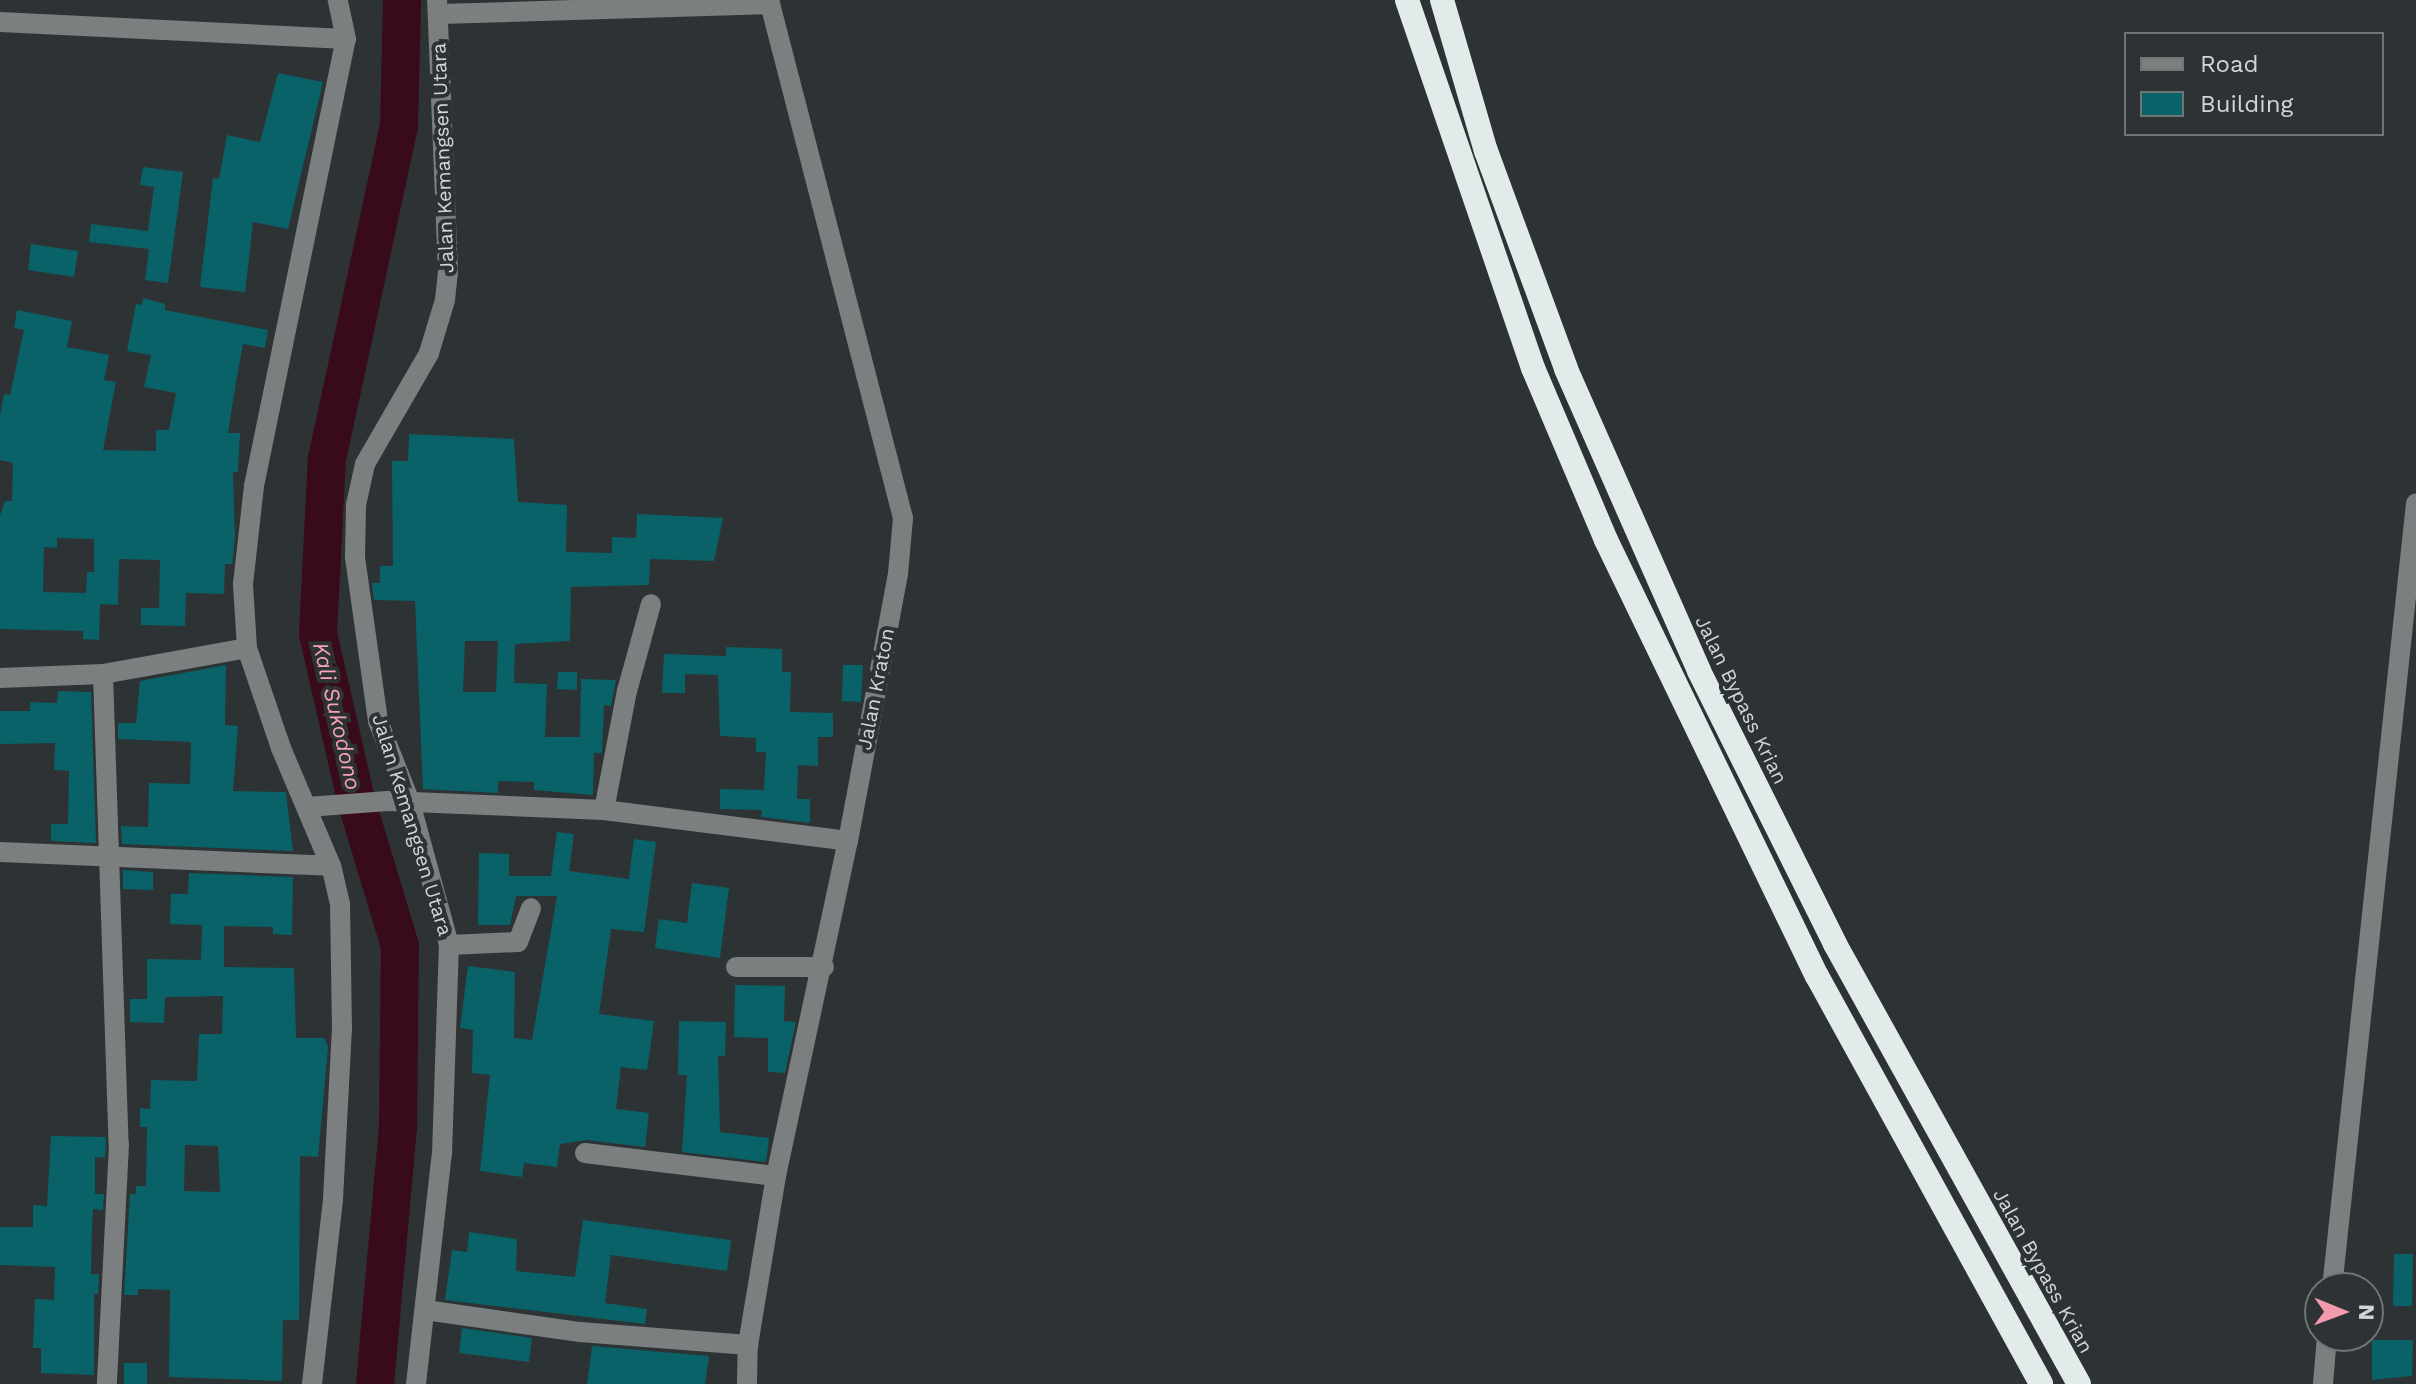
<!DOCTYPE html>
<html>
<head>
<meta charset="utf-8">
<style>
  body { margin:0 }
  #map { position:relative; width:2416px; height:1384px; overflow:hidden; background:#2d3334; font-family:"Work Sans",sans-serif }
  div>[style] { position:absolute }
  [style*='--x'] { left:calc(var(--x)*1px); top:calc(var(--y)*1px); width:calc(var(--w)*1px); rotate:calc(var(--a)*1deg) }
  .river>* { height:38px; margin:-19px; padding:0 19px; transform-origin:19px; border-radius:19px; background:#390a1a }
  .building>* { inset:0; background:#096267 }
  .minor>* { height:20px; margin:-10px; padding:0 10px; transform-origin:10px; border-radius:10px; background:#7c7f7f }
  .highway>* { height:24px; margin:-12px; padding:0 12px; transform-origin:12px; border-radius:12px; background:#e2eaea }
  span { translate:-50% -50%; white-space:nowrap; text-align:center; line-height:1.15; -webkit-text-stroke:8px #2d3334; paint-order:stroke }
  .street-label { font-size:20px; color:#d1d5d5 }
  .water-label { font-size:22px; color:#f8a2b5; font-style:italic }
  .legend { position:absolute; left:2124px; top:32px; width:260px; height:104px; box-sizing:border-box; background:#2d3334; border:2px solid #6f7474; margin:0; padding:10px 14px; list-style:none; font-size:24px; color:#d1d5d5 }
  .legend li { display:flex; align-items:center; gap:16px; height:40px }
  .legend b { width:40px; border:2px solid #6f7474 }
  .north { position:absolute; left:2304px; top:1272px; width:80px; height:80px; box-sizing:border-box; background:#2d3334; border:2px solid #6f7474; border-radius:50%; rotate:91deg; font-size:22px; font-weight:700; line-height:32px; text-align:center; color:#d1d5d5 }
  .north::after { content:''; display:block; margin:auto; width:28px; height:36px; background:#f29aae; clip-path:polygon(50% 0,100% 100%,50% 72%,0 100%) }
</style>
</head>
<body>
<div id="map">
  <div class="river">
    <div style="--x:375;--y:1384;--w:258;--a:-84.9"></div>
    <div style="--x:398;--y:1127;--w:181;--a:-89.4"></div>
    <div style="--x:400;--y:946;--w:148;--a:-106.8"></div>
    <div style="--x:357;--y:804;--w:174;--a:-102.9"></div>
    <div style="--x:318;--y:634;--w:175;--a:-87.1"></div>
    <div style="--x:327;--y:459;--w:341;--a:-77.8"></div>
    <div style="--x:399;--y:126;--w:126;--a:-88.6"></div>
  </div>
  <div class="building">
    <div style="clip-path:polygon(278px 73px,323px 82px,288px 229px,253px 222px,245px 292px,200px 287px,213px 178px,219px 179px,227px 135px,260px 142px)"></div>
    <div style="clip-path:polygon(143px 167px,183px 172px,168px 283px,145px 280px,149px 249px,89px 242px,91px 224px,148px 231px,154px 187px,140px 185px)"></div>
    <div style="clip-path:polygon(31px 244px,78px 251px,74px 277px,28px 270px)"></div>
    <div style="clip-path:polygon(evenodd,143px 298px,165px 304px,165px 310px,268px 330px,265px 348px,243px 344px,236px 382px,228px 433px,240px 433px,238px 472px,233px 472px,235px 538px,232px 564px,225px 564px,224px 594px,186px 593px,185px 626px,141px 625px,141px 608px,159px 608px,160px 560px,119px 559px,118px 605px,100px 604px,99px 640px,83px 639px,83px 631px,0 629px,0 516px,5px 501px,12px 501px,13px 463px,0 460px,0 415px,4px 394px,10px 395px,24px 330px,14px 328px,17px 310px,72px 321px,67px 347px,109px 355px,104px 380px,116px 382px,103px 450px,156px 451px,156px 430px,169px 430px,176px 393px,144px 387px,151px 355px,127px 351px,136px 304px,142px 305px,143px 298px,57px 538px,94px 539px,94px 572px,87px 572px,86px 593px,43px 592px,44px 547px,57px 548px,57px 538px)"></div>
    <div style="clip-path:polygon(evenodd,409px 434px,514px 439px,518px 502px,567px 505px,566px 552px,612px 553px,612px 537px,636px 538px,637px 514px,723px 518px,714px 561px,650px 559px,649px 585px,571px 587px,570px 641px,515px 644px,514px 683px,547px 684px,545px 737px,580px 737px,581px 679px,616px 680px,611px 706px,604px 705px,602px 753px,594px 753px,593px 795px,534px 790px,534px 782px,498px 781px,498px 793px,423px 789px,415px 601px,374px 600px,372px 583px,380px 583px,380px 566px,393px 566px,392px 461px,408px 461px,409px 434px,465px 641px,498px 641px,496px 692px,463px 692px,465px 641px)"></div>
    <div style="clip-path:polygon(726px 647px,782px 649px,782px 672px,791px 672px,790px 712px,833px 713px,833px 737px,818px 737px,818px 766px,798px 765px,797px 799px,810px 799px,810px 823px,761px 817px,762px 810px,720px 809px,720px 789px,764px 790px,766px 752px,756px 752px,756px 738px,720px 736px,718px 675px,685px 674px,685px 693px,662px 693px,664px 654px,726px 656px)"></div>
    <div style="clip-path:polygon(226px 665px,225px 725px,238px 726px,233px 791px,286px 792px,293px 851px,122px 844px,121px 826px,148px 827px,149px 783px,190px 784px,191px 742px,118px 739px,118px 723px,136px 723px,140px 681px)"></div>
    <div style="clip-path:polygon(843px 665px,863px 665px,861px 702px,842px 701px)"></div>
    <div style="clip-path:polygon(558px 672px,577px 672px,577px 690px,557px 689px)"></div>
    <div style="clip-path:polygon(58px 691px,91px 692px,96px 843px,51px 841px,51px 824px,68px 824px,69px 771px,54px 770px,55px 743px,0 744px,0 711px,30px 711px,30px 702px,57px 703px)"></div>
    <div style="clip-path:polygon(557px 832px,574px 834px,569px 871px,629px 879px,634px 839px,656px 842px,644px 932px,611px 929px,599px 1014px,654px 1021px,647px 1070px,621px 1067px,616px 1109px,649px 1113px,645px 1147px,587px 1140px,560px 1144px,557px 1167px,524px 1163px,522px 1177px,480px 1171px,490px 1075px,472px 1073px,473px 1030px,460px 1028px,468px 966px,515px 972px,514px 1038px,532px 1040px,557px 896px,516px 896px,510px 925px,478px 925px,479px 853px,509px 854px,509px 876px,551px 876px)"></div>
    <div style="clip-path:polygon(123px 870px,153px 872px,153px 890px,123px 889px)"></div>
    <div style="clip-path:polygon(evenodd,189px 873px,293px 877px,292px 935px,273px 934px,273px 927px,224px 926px,224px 967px,294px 968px,296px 1038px,324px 1038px,328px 1047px,318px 1157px,300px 1156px,299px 1320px,283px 1320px,282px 1381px,169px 1377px,170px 1290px,138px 1289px,138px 1295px,124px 1295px,130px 1194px,136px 1194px,136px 1186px,146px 1186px,147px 1127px,140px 1127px,140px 1108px,150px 1109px,151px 1080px,197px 1081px,199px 1034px,222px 1034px,223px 996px,165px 997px,164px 1023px,130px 1022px,130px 999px,147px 999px,147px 959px,201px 960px,202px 925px,170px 924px,171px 894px,188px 894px,189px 873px,185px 1145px,218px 1146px,220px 1192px,184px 1191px,185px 1145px)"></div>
    <div style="clip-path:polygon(692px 883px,729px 888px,720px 958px,655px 948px,659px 919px,687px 923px)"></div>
    <div style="clip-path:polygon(735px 985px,785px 986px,784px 1021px,796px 1022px,785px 1073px,768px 1072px,768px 1038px,734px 1037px)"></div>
    <div style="clip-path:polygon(679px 1021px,726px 1022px,725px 1056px,718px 1056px,720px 1132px,769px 1138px,766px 1162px,682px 1152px,687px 1075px,678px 1075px)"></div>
    <div style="clip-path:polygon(51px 1136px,106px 1137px,105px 1158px,95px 1157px,95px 1194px,104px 1194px,103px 1210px,93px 1209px,92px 1228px,91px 1274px,99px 1274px,98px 1294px,94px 1294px,94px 1375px,41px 1373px,41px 1348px,33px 1348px,35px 1299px,54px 1300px,55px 1267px,0 1265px,0 1227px,33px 1227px,33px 1205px,47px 1206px)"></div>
    <div style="clip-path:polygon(583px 1220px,731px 1240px,727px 1271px,611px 1255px,605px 1303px,647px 1309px,645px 1324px,445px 1300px,452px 1250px,467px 1252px,469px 1232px,517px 1239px,516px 1271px,575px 1277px)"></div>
    <div style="clip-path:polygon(2394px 1254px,2413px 1254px,2412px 1306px,2393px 1306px)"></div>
    <div style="clip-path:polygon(462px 1328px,532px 1338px,529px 1362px,459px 1353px)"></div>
    <div style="clip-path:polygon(2372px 1340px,2413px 1340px,2412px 1376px,2372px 1380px)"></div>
    <div style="clip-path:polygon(592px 1346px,709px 1356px,705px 1384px,587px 1384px)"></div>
    <div style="clip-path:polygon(124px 1363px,147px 1363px,147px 1384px,124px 1384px)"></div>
  </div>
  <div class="minor">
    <div style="--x:439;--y:14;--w:331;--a:-1.7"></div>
    <div style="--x:0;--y:22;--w:346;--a:2.8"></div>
    <div style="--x:103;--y:674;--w:470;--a:88.1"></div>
    <div style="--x:119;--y:1144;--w:240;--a:92.9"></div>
    <div style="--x:0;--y:678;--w:103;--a:-2.2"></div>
    <div style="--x:103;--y:674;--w:146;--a:-10.2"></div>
    <div style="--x:307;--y:807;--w:81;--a:-4.2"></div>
    <div style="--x:388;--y:801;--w:216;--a:2.4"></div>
    <div style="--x:604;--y:810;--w:246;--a:7.2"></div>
    <div style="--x:604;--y:810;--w:121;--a:-79.1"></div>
    <div style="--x:627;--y:691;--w:90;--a:-74.6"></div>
    <div style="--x:0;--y:852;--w:331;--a:2.4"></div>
    <div style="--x:449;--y:945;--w:69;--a:-2.5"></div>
    <div style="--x:518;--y:942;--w:36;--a:-69"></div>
    <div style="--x:736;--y:967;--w:88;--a:0"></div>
    <div style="--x:585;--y:1153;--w:192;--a:6.9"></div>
    <div style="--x:2332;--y:1288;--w:789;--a:-83.89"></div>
    <div style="--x:425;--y:1310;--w:157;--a:8.1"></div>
    <div style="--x:580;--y:1332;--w:169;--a:4.4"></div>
    <div style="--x:312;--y:1384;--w:186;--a:-83.5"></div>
    <div style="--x:333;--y:1199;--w:169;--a:-87"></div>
    <div style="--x:342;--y:1030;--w:126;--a:-90.9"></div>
    <div style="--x:340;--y:904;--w:39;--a:-103"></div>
    <div style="--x:331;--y:866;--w:128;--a:-113"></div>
    <div style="--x:281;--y:748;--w:106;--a:-108.8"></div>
    <div style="--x:247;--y:648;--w:64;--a:-93.6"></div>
    <div style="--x:243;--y:584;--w:99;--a:-83.6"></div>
    <div style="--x:254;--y:486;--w:456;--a:-78.4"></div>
    <div style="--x:346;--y:39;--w:40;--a:-102"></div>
    <div style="--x:416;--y:1384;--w:231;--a:-83.6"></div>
    <div style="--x:442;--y:1154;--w:209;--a:-88.1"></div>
    <div style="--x:449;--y:945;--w:148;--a:-105.3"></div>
    <div style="--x:410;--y:802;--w:87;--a:-111.6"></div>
    <div style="--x:378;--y:721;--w:166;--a:-98"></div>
    <div style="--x:355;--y:557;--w:52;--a:-88.9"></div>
    <div style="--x:356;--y:505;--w:42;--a:-77.6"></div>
    <div style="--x:365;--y:464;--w:128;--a:-60"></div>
    <div style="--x:429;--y:353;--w:55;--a:-73.2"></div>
    <div style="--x:445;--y:300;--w:28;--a:-84"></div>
    <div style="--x:448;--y:272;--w:272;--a:-92.3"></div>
    <div style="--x:747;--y:1384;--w:39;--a:-89"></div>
    <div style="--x:748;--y:1345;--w:171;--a:-80.6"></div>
    <div style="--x:776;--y:1176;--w:343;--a:-77.9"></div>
    <div style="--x:848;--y:841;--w:272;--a:-79.4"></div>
    <div style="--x:898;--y:574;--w:56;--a:-84.9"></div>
    <div style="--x:903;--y:518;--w:535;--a:-104.5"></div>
    <div style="--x:2323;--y:1384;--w:48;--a:-85.2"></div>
  </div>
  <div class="highway">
    <div style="--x:1407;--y:0;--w:389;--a:71.1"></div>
    <div style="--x:1533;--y:368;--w:187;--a:67"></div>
    <div style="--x:1606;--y:540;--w:484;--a:64.2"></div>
    <div style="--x:1817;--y:976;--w:465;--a:61.2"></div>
    <div style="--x:1442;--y:0;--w:157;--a:73.8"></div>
    <div style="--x:1486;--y:151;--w:232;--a:69.8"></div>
    <div style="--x:1566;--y:369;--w:330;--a:66.2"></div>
    <div style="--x:1699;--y:671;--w:305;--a:63.5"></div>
    <div style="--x:1835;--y:944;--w:503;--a:60.99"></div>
  </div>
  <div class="street-label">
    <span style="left:443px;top:158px;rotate:-92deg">Jalan Kemangsen Utara</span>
    <span style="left:876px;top:689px;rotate:-79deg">Jalan Kraton</span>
    <span style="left:1741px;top:700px;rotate:64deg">Jalan Bypass Krian</span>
    <span style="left:412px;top:825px;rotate:73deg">Jalan Kemangsen Utara</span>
    <span style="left:2043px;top:1271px;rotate:61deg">Jalan Bypass Krian</span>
  </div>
  <div class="water-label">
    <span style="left:337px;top:716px;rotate:77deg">Kali Sukodono</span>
  </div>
  <ul class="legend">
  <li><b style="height:10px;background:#7c7f7f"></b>Road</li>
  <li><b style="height:22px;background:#096267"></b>Building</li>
  </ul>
  <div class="north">N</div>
</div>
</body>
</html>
